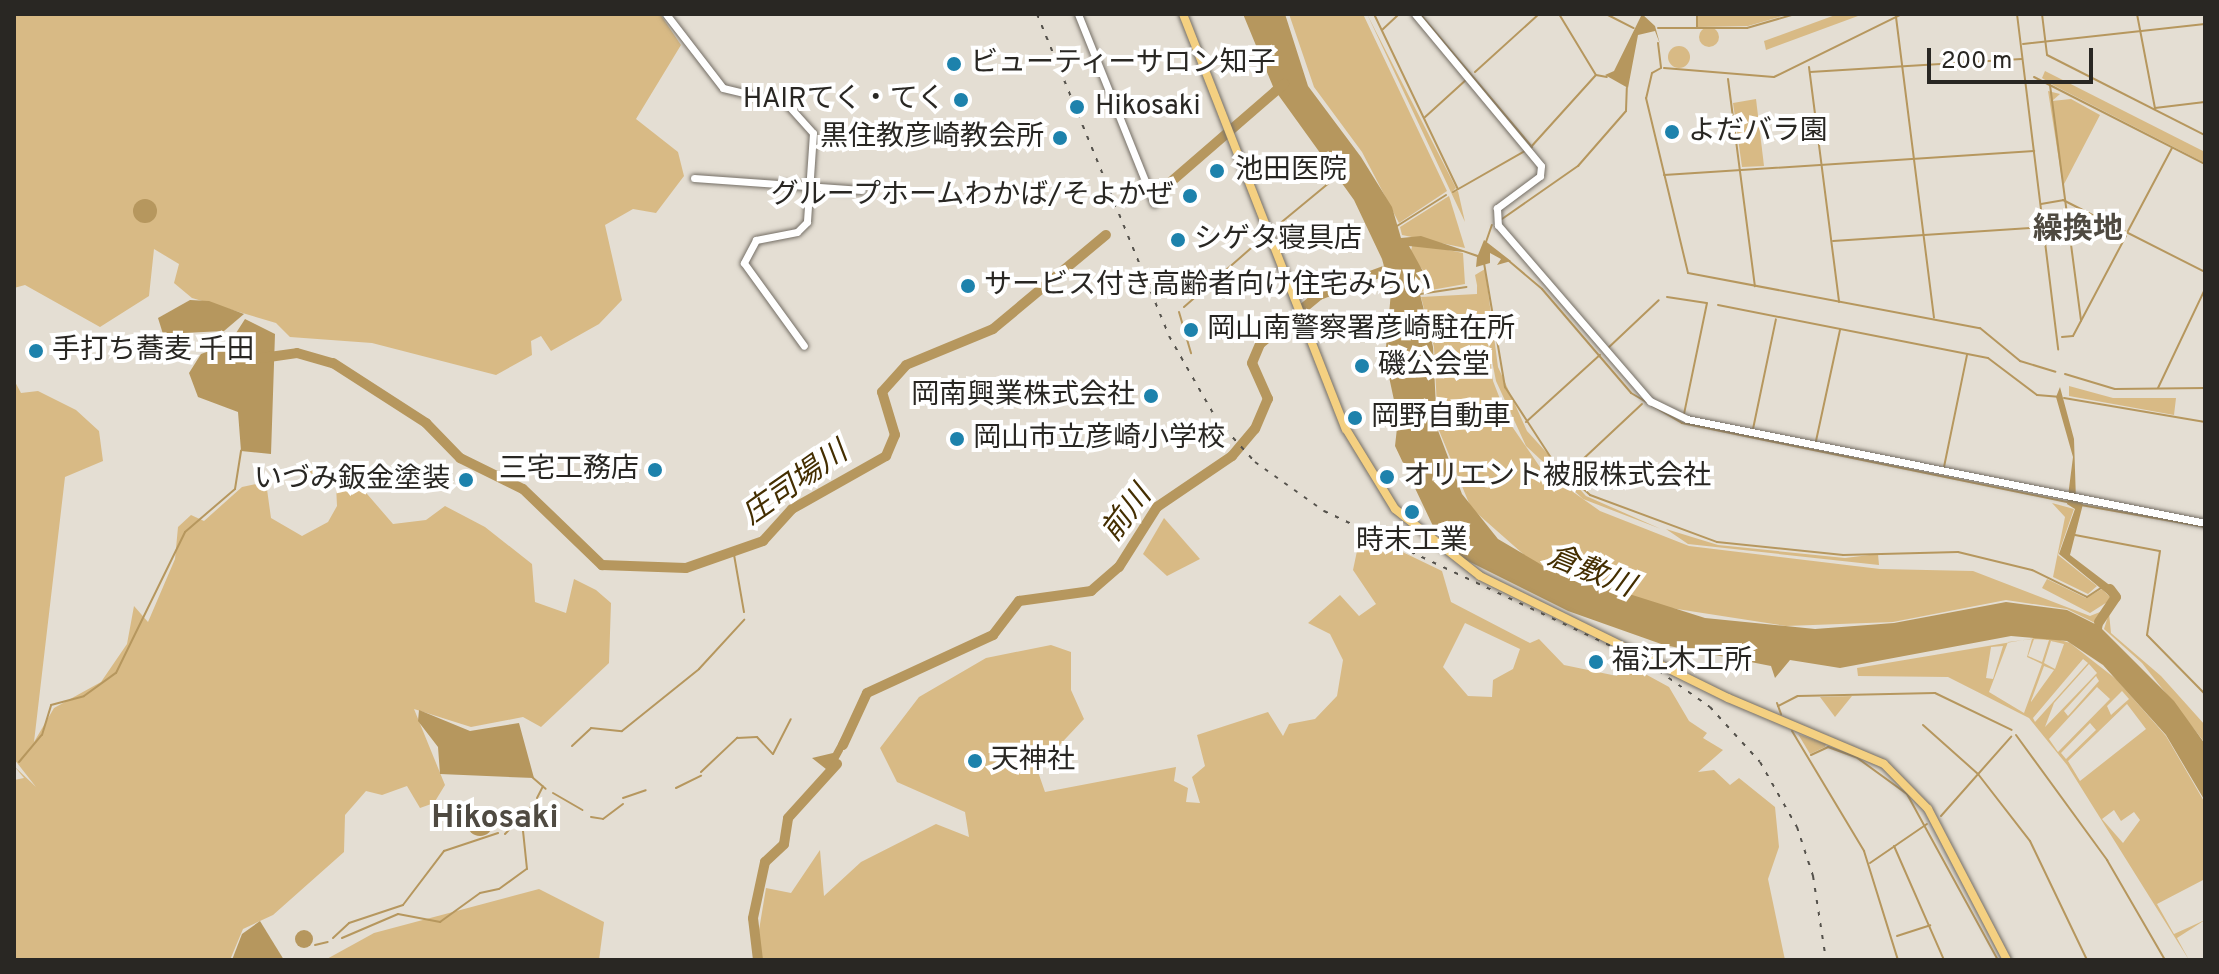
<!DOCTYPE html>
<html>
<head>
<meta charset="utf-8">
<style>
  body { margin:0 }
  #map { position:relative; width:2219px; height:974px; overflow:hidden; background:#e4ded3; font-family:Overpass,"Noto Sans JP",sans-serif }
  div>[style] { position:absolute }
  [style*='--x'] { left:calc(var(--x)*1px); top:calc(var(--y)*1px); width:calc(var(--w)*1px); rotate:calc(var(--a)*1deg) }
  .green>* { inset:0; background:#d8ba85 }
  .round { border-radius:50% }
  .water>* { inset:0; background:#b6975e }
  .stream>* { height:2px; margin:-1px; padding:0 1px; transform-origin:1px; border-radius:1px; background:#b6975e }
  .river>* { height:10px; margin:-5px; padding:0 5px; transform-origin:5px; border-radius:5px; background:#b6975e }
  .roads { filter:drop-shadow(0 0 2px #746e65) drop-shadow(0 0 2px #746e65) }
  .secondary>* { height:7px; margin:-3.5px; padding:0 3.5px; transform-origin:3.5px; border-radius:3.5px; background:#fff }
  .primary>* { height:8px; margin:-4px; padding:0 4px; transform-origin:4px; border-radius:4px; background:#f4d081 }
  .rail>* { height:2px; margin-top:-1px; transform-origin:0; background:repeating-linear-gradient(90deg,#55524c 0 4px,transparent 0 12px) }
  .dots>* { width:22px; height:22px; translate:-50% -50%; box-sizing:border-box; border:4px solid #fff; border-radius:50% }
  span { translate:-50% -50%; white-space:nowrap; text-align:center; line-height:1.15; -webkit-text-stroke:8px #fff; paint-order:stroke }
  .poi-label { font-size:28px; color:#292723 }
  .left { translate:0 -50%; text-align:left }
  .right { translate:-100% -50%; text-align:right }
  .neighbourhood-label { font-size:30px; color:#4f4a41; font-weight:700 }
  .water-label { font-size:30px; color:#442e00; font-style:italic }
  .quarter-label { font-size:32px; color:#4f4a41; font-weight:700 }
  .frame { position:absolute; inset:0; border:16px solid #292723; pointer-events:none }
  .scale { position:absolute; left:1927px; top:48px; width:166px; height:36px; box-sizing:border-box; border:4px solid #292723; border-top:0; padding-left:10px; font-size:24px; line-height:28px; white-space:nowrap; color:#292723; -webkit-text-stroke:6px #fff; paint-order:stroke }
</style>
</head>
<body>
<div id="map">
  <div class="green">
    <div style="clip-path:polygon(14px 14px,660px 14px,681px 45px,636px 119px,678px 152px,684px 176px,656px 213px,633px 209px,605px 225px,622px 300px,599px 324px,551px 351px,541px 336px,531px 341px,532px 355px,496px 375px,372px 343px,290px 337px,276px 323px,192px 298px,174px 283px,179px 264px,154px 249px,149px 296px,100px 327px,25px 285px,14px 288px)"></div>
    <div style="clip-path:polygon(1289px 14px,1363px 14px,1447px 191px,1399px 223px,1362px 152px,1314px 87px)"></div>
    <div style="clip-path:polygon(1367px 14px,1456px 188px,1452px 192px,1458px 191px,1465px 222px)"></div>
    <div style="clip-path:polygon(1789px 14px,1748px 26px,1698px 27px,1698px 15px)"></div>
    <div style="clip-path:polygon(1838px 14px,1858px 16px,1766px 50px,1764px 41px)"></div>
    <div class="round" style="left:1699px;top:27px;width:20px;height:20px"></div>
    <div class="round" style="left:1668px;top:46px;width:22px;height:22px"></div>
    <div style="clip-path:polygon(2045px 71px,2205px 152px,2205px 163px,2053px 85px,2042px 78px)"></div>
    <div style="clip-path:polygon(2048px 91px,2060px 94px,2052px 101px,2071px 99px,2100px 115px,2063px 186px)"></div>
    <div style="clip-path:polygon(1756px 99px,1764px 166px,1742px 167px,1733px 103px)"></div>
    <div style="clip-path:polygon(1449px 196px,1465px 248px,1402px 235px,1400px 227px)"></div>
    <div style="clip-path:polygon(1413px 243px,1463px 253px,1465px 284px,1420px 292px,1426px 274px,1410px 254px)"></div>
    <div style="clip-path:polygon(1485px 269px,1498px 367px,1527px 431px,1586px 496px,1661px 529px,1583px 499px,1526px 446px,1496px 381px,1475px 275px)"></div>
    <div style="clip-path:polygon(1477px 284px,1482px 299px,1493px 381px,1509px 422px,1542px 470px,1600px 511px,1689px 546px,1880px 569px,1973px 571px,2090px 616px,2105px 610px,2095px 623px,2067px 609px,2006px 600px,1893px 622px,1786px 626px,1664px 607px,1531px 561px,1471px 508px,1438px 428px,1434px 347px,1421px 297px,1477px 294px)"></div>
    <div style="clip-path:polygon(14px 380px,21px 393px,38px 391px,76px 410px,99px 431px,103px 461px,65px 477px,34px 742px,54px 708px,101px 682px,127px 644px,134px 606px,148px 622px,175px 559px,178px 527px,191px 515px,204px 521px,242px 487px,266px 482px,271px 518px,302px 536px,328px 522px,337px 506px,336px 485px,300px 468px,303px 462px,355px 480px,393px 524px,426px 520px,445px 506px,485px 527px,532px 564px,535px 602px,566px 613px,574px 579px,596px 590px,611px 603px,609px 663px,541px 727px,523px 717px,471px 727px,414px 709px,445px 785px,434px 803px,420px 808px,407px 786px,382px 795px,366px 791px,345px 815px,344px 852px,273px 915px,243px 929px,230px 960px,14px 960px,14px 780px,24px 778px,14px 766px,36px 787px,14px 759px)"></div>
    <div style="clip-path:polygon(2069px 386px,2113px 398px,2176px 398px,2174px 415px,2069px 396px)"></div>
    <div style="clip-path:polygon(2052px 503px,2074px 509px,2058px 555px,2097px 586px,2088px 594px,2053px 577px,2065px 517px)"></div>
    <div style="clip-path:polygon(1164px 518px,1200px 559px,1167px 576px,1143px 554px)"></div>
    <div style="clip-path:polygon(1666px 529px,1718px 545px,1845px 558px,1878px 554px,1879px 565px,1688px 544px)"></div>
    <div style="clip-path:polygon(evenodd,1361px 532px,1442px 571px,1451px 602px,1530px 643px,1539px 639px,1564px 665px,1617px 676px,1625px 663px,1669px 687px,1689px 721px,1707px 733px,1703px 738px,1723px 750px,1698px 772px,1714px 770px,1730px 785px,1739px 778px,1775px 807px,1779px 847px,1768px 879px,1785px 960px,754px 960px,766px 888px,791px 893px,820px 850px,824px 896px,861px 862px,936px 824px,969px 837px,965px 812px,897px 782px,880px 748px,919px 697px,986px 658px,1051px 645px,1071px 652px,1071px 690px,1084px 719px,1037px 769px,1045px 792px,1176px 767px,1174px 781px,1188px 788px,1186px 802px,1200px 803px,1192px 777px,1205px 766px,1197px 735px,1268px 712px,1283px 736px,1289px 724px,1315px 719px,1337px 696px,1343px 660px,1330px 634px,1308px 623px,1340px 595px,1359px 616px,1376px 604px,1353px 570px,1361px 532px,1465px 623px,1520px 649px,1513px 669px,1493px 680px,1492px 697px,1468px 696px,1443px 667px,1465px 623px)"></div>
    <div style="clip-path:polygon(2047px 579px,2086px 598px,2102px 589px,2112px 599px,2090px 613px,2042px 588px)"></div>
    <div style="clip-path:polygon(2109px 613px,2111px 633px,2161px 676px,2205px 725px,2205px 743px,2142px 663px,2104px 629px)"></div>
    <div style="clip-path:polygon(evenodd,2047px 636px,2070px 643px,2116px 679px,2166px 736px,2205px 803px,2205px 879px,2157px 904px,2174px 934px,2205px 920px,2177px 938px,2189px 960px,2067px 765px,2029px 718px,1948px 677px,1858px 676px,1857px 668px,2047px 636px,2032px 639px,2027px 657px,2042px 664px,2024px 713px,1989px 692px,2008px 642px,2032px 639px,2047px 636px,2034px 639px,2049px 640px,2042px 662px,2028px 656px,2034px 639px,2047px 636px,2051px 641px,2064px 644px,2055px 669px,2044px 663px,2051px 641px,2047px 636px,2003px 646px,1993px 679px,1986px 678px,1991px 647px,2003px 646px,2047px 636px,2083px 659px,2088px 663px,2035px 722px,2033px 718px,2083px 659px,2047px 636px,2089px 664px,2097px 673px,2045px 727px,2054px 703px,2089px 664px,2047px 636px,2044px 666px,2054px 670px,2031px 702px,2031px 701px,2044px 666px,2047px 636px,2096px 676px,2099px 681px,2068px 716px,2064px 711px,2096px 676px,2047px 636px,2097px 687px,2110px 699px,2058px 752px,2049px 739px,2097px 687px,2047px 636px,2122px 691px,2129px 699px,2111px 715px,2107px 706px,2122px 691px,2047px 636px,2127px 704px,2146px 729px,2080px 781px,2068px 761px,2127px 704px,2047px 636px,2090px 723px,2096px 730px,2066px 759px,2061px 753px,2090px 723px,2047px 636px,2114px 810px,2121px 821px,2134px 812px,2140px 820px,2123px 843px,2102px 819px,2114px 810px)"></div>
    <div style="clip-path:polygon(1852px 696px,1835px 717px,1820px 697px)"></div>
    <div style="clip-path:polygon(1798px 734px,1826px 744px,1825px 747px,1810px 754px)"></div>
    <div style="clip-path:polygon(539px 889px,604px 922px,599px 960px,325px 960px,374px 933px)"></div>
  </div>
  <div class="water">
    <div style="clip-path:polygon(1243px 14px,1285px 14px,1308px 86px,1361px 157px,1392px 207px,1401px 238px,1421px 236px,1478px 255px,1484px 240px,1511px 261px,1497px 265px,1501px 259px,1490px 253px,1490px 263px,1476px 267px,1477px 257px,1463px 252px,1409px 246px,1425px 275px,1417px 282px,1433px 347px,1437px 428px,1462px 494px,1498px 539px,1547px 568px,1705px 618px,1815px 629px,1894px 623px,2006px 602px,2067px 610px,2095px 624px,2105px 611px,2102px 629px,2174px 701px,2205px 744px,2205px 801px,2166px 735px,2103px 665px,2067px 641px,2011px 636px,1840px 668px,1790px 660px,1775px 678px,1771px 666px,1664px 645px,1568px 611px,1464px 559px,1433px 526px,1395px 446px,1398px 419px,1385px 358px,1391px 292px,1382px 259px,1354px 200px,1274px 89px)"></div>
    <div style="clip-path:polygon(1642px 14px,1655px 26px,1660px 44px,1655px 31px,1638px 35px,1628px 88px,1605px 75px,1614px 71px)"></div>
    <div class="round" style="left:133px;top:199px;width:24px;height:24px"></div>
    <div style="clip-path:polygon(190px 300px,209px 301px,244px 314px,224px 331px,163px 334px,158px 318px)"></div>
    <div style="clip-path:polygon(245px 319px,275px 334px,271px 454px,241px 451px,238px 412px,198px 397px,189px 373px,201px 354px,229px 344px)"></div>
    <div style="clip-path:polygon(2060px 387px,2074px 439px,2076px 501px,2083px 504px,2070px 555px,2116px 590px,2116px 601px,2059px 554px,2075px 509px,2067px 504px,2073px 457px,2056px 397px)"></div>
    <div style="clip-path:polygon(419px 710px,470px 731px,519px 723px,534px 778px,440px 774px,438px 747px,418px 721px)"></div>
    <div style="clip-path:polygon(845px 731px,843px 751px,831px 773px,812px 758px,833px 753px)"></div>
    <div class="round" style="left:467px;top:810px;width:26px;height:26px"></div>
    <div style="clip-path:polygon(260px 921px,284px 960px,232px 960px,242px 934px)"></div>
    <div class="round" style="left:295px;top:930px;width:18px;height:18px"></div>
  </div>
  <div class="stream">
    <div style="--x:1374;--y:14;--w:194;--a:64.4"></div>
    <div style="--x:1420;--y:14;--w:174;--a:49.9"></div>
    <div style="--x:1559;--y:14;--w:71;--a:58.8"></div>
    <div style="--x:1606;--y:14;--w:31;--a:27"></div>
    <div style="--x:2017;--y:14;--w:338;--a:83"></div>
    <div style="--x:2042;--y:14;--w:41;--a:83"></div>
    <div style="--x:2047;--y:55;--w:177;--a:26.9"></div>
    <div style="--x:2137;--y:14;--w:96;--a:79.2"></div>
    <div style="--x:1896;--y:17;--w:303;--a:82.8"></div>
    <div style="--x:1658;--y:28;--w:89;--a:0"></div>
    <div style="--x:1747;--y:28;--w:50;--a:-16.3"></div>
    <div style="--x:1697;--y:28;--w:14;--a:-90"></div>
    <div style="--x:1697;--y:14;--w:52;--a:0"></div>
    <div style="--x:1382;--y:30;--w:23;--a:-43"></div>
    <div style="--x:1658;--y:43;--w:25;--a:83"></div>
    <div style="--x:1661;--y:68;--w:10;--a:151"></div>
    <div style="--x:1652;--y:73;--w:26;--a:103"></div>
    <div style="--x:1646;--y:98;--w:180;--a:76.5"></div>
    <div style="--x:1688;--y:273;--w:297;--a:10.7"></div>
    <div style="--x:1980;--y:328;--w:52;--a:39.5"></div>
    <div style="--x:2020;--y:361;--w:37;--a:17"></div>
    <div style="--x:2023;--y:44;--w:183;--a:-6.3"></div>
    <div style="--x:1809;--y:67;--w:237;--a:82.7"></div>
    <div style="--x:1664;--y:68;--w:110;--a:4.7"></div>
    <div style="--x:1774;--y:77;--w:143;--a:-26.2"></div>
    <div style="--x:1475;--y:72;--w:86;--a:-42.2"></div>
    <div style="--x:1810;--y:72;--w:212;--a:-3.5"></div>
    <div style="--x:2034;--y:77;--w:192;--a:27"></div>
    <div style="--x:1728;--y:79;--w:209;--a:82.6"></div>
    <div style="--x:2050;--y:85;--w:238;--a:82.5"></div>
    <div style="--x:2155;--y:108;--w:50;--a:-6.8"></div>
    <div style="--x:1424;--y:118;--w:58;--a:-42.2"></div>
    <div style="--x:1530;--y:148;--w:98;--a:-47.9"></div>
    <div style="--x:1596;--y:75;--w:11;--a:10"></div>
    <div style="--x:1664;--y:175;--w:371;--a:-3.7"></div>
    <div style="--x:1453;--y:192;--w:83;--a:-29.7"></div>
    <div style="--x:2041;--y:204;--w:22;--a:-10"></div>
    <div style="--x:2063;--y:200;--w:159;--a:26.9"></div>
    <div style="--x:1502;--y:219;--w:93;--a:-34.9"></div>
    <div style="--x:1578;--y:166;--w:73;--a:-48.9"></div>
    <div style="--x:1626;--y:111;--w:23;--a:-88"></div>
    <div style="--x:1397;--y:226;--w:58;--a:-32.3"></div>
    <div style="--x:1272;--y:230;--w:82;--a:-39.5"></div>
    <div style="--x:2128;--y:231;--w:94;--a:-62.1"></div>
    <div style="--x:1833;--y:241;--w:209;--a:-3.8"></div>
    <div style="--x:1486;--y:242;--w:18;--a:-71"></div>
    <div style="--x:1509;--y:261;--w:43;--a:40.3"></div>
    <div style="--x:1542;--y:289;--w:137;--a:49.4"></div>
    <div style="--x:1631;--y:393;--w:59;--a:30.5"></div>
    <div style="--x:1682;--y:423;--w:393;--a:11.6"></div>
    <div style="--x:1484;--y:263;--w:126;--a:80.4"></div>
    <div style="--x:1505;--y:387;--w:88;--a:57"></div>
    <div style="--x:1553;--y:461;--w:50;--a:42.6"></div>
    <div style="--x:1590;--y:495;--w:135;--a:20.3"></div>
    <div style="--x:1717;--y:542;--w:127;--a:5.9"></div>
    <div style="--x:1843;--y:555;--w:115;--a:-1.5"></div>
    <div style="--x:1958;--y:552;--w:76;--a:13.7"></div>
    <div style="--x:2032;--y:570;--w:61;--a:26.1"></div>
    <div style="--x:2087;--y:597;--w:20;--a:-33"></div>
    <div style="--x:1420;--y:294;--w:47;--a:-8.7"></div>
    <div style="--x:1667;--y:297;--w:40;--a:8.5"></div>
    <div style="--x:1707;--y:303;--w:113;--a:101.7"></div>
    <div style="--x:1718;--y:305;--w:275;--a:11.1"></div>
    <div style="--x:1988;--y:358;--w:61;--a:37.1"></div>
    <div style="--x:2037;--y:395;--w:21;--a:5"></div>
    <div style="--x:1184;--y:307;--w:111;--a:-41.3"></div>
    <div style="--x:1179;--y:312;--w:43;--a:73.7"></div>
    <div style="--x:2062;--y:337;--w:11;--a:-5"></div>
    <div style="--x:2073;--y:336;--w:113;--a:-62.1"></div>
    <div style="--x:1607;--y:349;--w:71;--a:-43.3"></div>
    <div style="--x:2065;--y:374;--w:52;--a:16.7"></div>
    <div style="--x:2115;--y:389;--w:90;--a:-0.6"></div>
    <div style="--x:2158;--y:388;--w:110;--a:-64.6"></div>
    <div style="--x:2064;--y:398;--w:143;--a:9.7"></div>
    <div style="--x:1526;--y:422;--w:100;--a:-42.2"></div>
    <div style="--x:1753;--y:429;--w:112;--a:-78.2"></div>
    <div style="--x:1816;--y:441;--w:114;--a:-77.8"></div>
    <div style="--x:1944;--y:467;--w:114;--a:-78.4"></div>
    <div style="--x:1566;--y:475;--w:104;--a:-43.1"></div>
    <div style="--x:2081;--y:505;--w:126;--a:10.1"></div>
    <div style="--x:2075;--y:535;--w:86;--a:10.7"></div>
    <div style="--x:2160;--y:551;--w:85;--a:98.8"></div>
    <div style="--x:2147;--y:635;--w:83;--a:45.5"></div>
    <div style="--x:733;--y:549;--w:64;--a:80.1"></div>
    <div style="--x:1777;--y:703;--w:12;--a:70"></div>
    <div style="--x:1778;--y:706;--w:22;--a:-27"></div>
    <div style="--x:1798;--y:696;--w:137;--a:-1.3"></div>
    <div style="--x:1935;--y:693;--w:85;--a:25.7"></div>
    <div style="--x:1923;--y:725;--w:74;--a:41.7"></div>
    <div style="--x:1978;--y:774;--w:85;--a:52.2"></div>
    <div style="--x:2030;--y:841;--w:132;--a:64.4"></div>
    <div style="--x:1792;--y:731;--w:140;--a:59"></div>
    <div style="--x:1864;--y:851;--w:114;--a:72.7"></div>
    <div style="--x:2016;--y:735;--w:155;--a:53.9"></div>
    <div style="--x:2107;--y:860;--w:116;--a:59.9"></div>
    <div style="--x:572;--y:746;--w:26;--a:-43"></div>
    <div style="--x:591;--y:728;--w:31;--a:6"></div>
    <div style="--x:622;--y:731;--w:99;--a:-38.8"></div>
    <div style="--x:699;--y:669;--w:67;--a:-47.4"></div>
    <div style="--x:1811;--y:755;--w:19;--a:-25"></div>
    <div style="--x:1828;--y:747;--w:30;--a:20"></div>
    <div style="--x:1856;--y:757;--w:63;--a:36"></div>
    <div style="--x:1907;--y:794;--w:189;--a:61.3"></div>
    <div style="--x:19;--y:762;--w:35;--a:-50"></div>
    <div style="--x:42;--y:735;--w:31;--a:-73"></div>
    <div style="--x:51;--y:705;--w:34;--a:-15"></div>
    <div style="--x:84;--y:696;--w:39;--a:-36"></div>
    <div style="--x:116;--y:673;--w:157;--a:-63.9"></div>
    <div style="--x:185;--y:532;--w:66;--a:-40.7"></div>
    <div style="--x:235;--y:489;--w:39;--a:-81"></div>
    <div style="--x:701;--y:772;--w:50;--a:-43.4"></div>
    <div style="--x:737;--y:738;--w:20;--a:-3"></div>
    <div style="--x:757;--y:737;--w:23;--a:47"></div>
    <div style="--x:773;--y:754;--w:39;--a:-63"></div>
    <div style="--x:532;--y:777;--w:18;--a:41"></div>
    <div style="--x:676;--y:788;--w:28;--a:-26"></div>
    <div style="--x:553;--y:793;--w:34;--a:30"></div>
    <div style="--x:537;--y:798;--w:13;--a:-63"></div>
    <div style="--x:623;--y:798;--w:24;--a:-19"></div>
    <div style="--x:1941;--y:816;--w:106;--a:-48.5"></div>
    <div style="--x:591;--y:817;--w:12;--a:9"></div>
    <div style="--x:603;--y:819;--w:25;--a:-37"></div>
    <div style="--x:505;--y:834;--w:42;--a:-46"></div>
    <div style="--x:1894;--y:846;--w:124;--a:66.3"></div>
    <div style="--x:1870;--y:863;--w:69;--a:-34.4"></div>
    <div style="--x:1897;--y:936;--w:35;--a:-18"></div>
    <div style="--x:333;--y:938;--w:22;--a:-43"></div>
    <div style="--x:349;--y:923;--w:57;--a:-18.4"></div>
    <div style="--x:403;--y:905;--w:68;--a:-52.8"></div>
    <div style="--x:444;--y:851;--w:57;--a:-18.4"></div>
    <div style="--x:342;--y:938;--w:61;--a:-23.2"></div>
    <div style="--x:398;--y:914;--w:43;--a:10.8"></div>
    <div style="--x:440;--y:922;--w:49;--a:-35.9"></div>
    <div style="--x:480;--y:893;--w:19;--a:-12"></div>
    <div style="--x:499;--y:889;--w:34;--a:-36"></div>
    <div style="--x:527;--y:869;--w:38;--a:-96"></div>
    <div style="--x:523;--y:831;--w:29;--a:-70"></div>
    <div style="--x:315;--y:945;--w:13;--a:-13"></div>
  </div>
  <div class="river">
    <div style="--x:1158;--y:193;--w:167;--a:-40.9"></div>
    <div style="--x:262;--y:358;--w:35;--a:-8"></div>
    <div style="--x:297;--y:353;--w:37;--a:16"></div>
    <div style="--x:333;--y:363;--w:111;--a:32.8"></div>
    <div style="--x:426;--y:423;--w:49;--a:45.8"></div>
    <div style="--x:460;--y:458;--w:70;--a:26.2"></div>
    <div style="--x:523;--y:489;--w:110;--a:43.9"></div>
    <div style="--x:602;--y:565;--w:84;--a:2"></div>
    <div style="--x:686;--y:568;--w:82;--a:-19.3"></div>
    <div style="--x:763;--y:541;--w:43;--a:-47.8"></div>
    <div style="--x:792;--y:509;--w:108;--a:-29.4"></div>
    <div style="--x:886;--y:456;--w:23;--a:-67"></div>
    <div style="--x:895;--y:435;--w:45;--a:-106.8"></div>
    <div style="--x:882;--y:392;--w:36;--a:-48"></div>
    <div style="--x:906;--y:365;--w:94;--a:-22.5"></div>
    <div style="--x:993;--y:329;--w:147;--a:-39.8"></div>
    <div style="--x:2099;--y:622;--w:30;--a:-56"></div>
    <div style="--x:2116;--y:597;--w:10;--a:-127"></div>
    <div style="--x:843;--y:745;--w:57;--a:-65.2"></div>
    <div style="--x:867;--y:693;--w:139;--a:-24.7"></div>
    <div style="--x:993;--y:635;--w:43;--a:-52.6"></div>
    <div style="--x:1019;--y:601;--w:73;--a:-7.9"></div>
    <div style="--x:1091;--y:591;--w:37;--a:-41"></div>
    <div style="--x:1119;--y:567;--w:71;--a:-57.7"></div>
    <div style="--x:1157;--y:507;--w:91;--a:-34.2"></div>
    <div style="--x:1232;--y:456;--w:35;--a:-50"></div>
    <div style="--x:1255;--y:429;--w:33;--a:-67"></div>
    <div style="--x:1268;--y:399;--w:39;--a:-114"></div>
    <div style="--x:1252;--y:363;--w:21;--a:-67"></div>
    <div style="--x:1260;--y:344;--w:77;--a:-39.7"></div>
    <div style="--x:1319;--y:295;--w:81;--a:-20.2"></div>
    <div style="--x:758;--y:960;--w:42;--a:-96.8"></div>
    <div style="--x:753;--y:918;--w:57;--a:-77.9"></div>
    <div style="--x:765;--y:862;--w:26;--a:-43"></div>
    <div style="--x:784;--y:844;--w:26;--a:-81"></div>
    <div style="--x:788;--y:818;--w:73;--a:-47.8"></div>
  </div>
  <div class="roads">
    <div class="secondary">
      <div style="--x:666;--y:14;--w:93;--a:52.4"></div>
      <div style="--x:723;--y:88;--w:65;--a:13.4"></div>
      <div style="--x:786;--y:103;--w:40;--a:48"></div>
      <div style="--x:813;--y:133;--w:89;--a:93.9"></div>
      <div style="--x:807;--y:222;--w:14;--a:135"></div>
      <div style="--x:797;--y:232;--w:42;--a:169"></div>
      <div style="--x:756;--y:240;--w:26;--a:118"></div>
      <div style="--x:744;--y:263;--w:102;--a:54.1"></div>
      <div style="--x:1078;--y:14;--w:204;--a:68.1"></div>
      <div style="--x:1415;--y:14;--w:197;--a:50.3"></div>
      <div style="--x:1541;--y:166;--w:10;--a:96"></div>
      <div style="--x:1540;--y:176;--w:54;--a:143.3"></div>
      <div style="--x:1497;--y:208;--w:17;--a:87"></div>
      <div style="--x:1498;--y:225;--w:233;--a:49.2"></div>
      <div style="--x:1650;--y:401;--w:41;--a:25.9"></div>
      <div style="--x:1687;--y:419;--w:528;--a:11.35"></div>
      <div style="--x:694;--y:178;--w:168;--a:4.1"></div>
    </div>
    <div class="primary">
      <div style="--x:1183;--y:14;--w:446;--a:68.6"></div>
      <div style="--x:1346;--y:429;--w:94;--a:58.5"></div>
      <div style="--x:1395;--y:509;--w:108;--a:38.2"></div>
      <div style="--x:1480;--y:576;--w:276;--a:26.2"></div>
      <div style="--x:1728;--y:698;--w:169;--a:22.9"></div>
      <div style="--x:1884;--y:764;--w:63;--a:45.6"></div>
      <div style="--x:1928;--y:809;--w:170;--a:62.4"></div>
    </div>
  </div>
  <div class="rail">
    <div style="--x:1037;--y:14;--w:348;--a:67.7"></div>
    <div style="--x:1169;--y:336;--w:97;--a:60.3"></div>
    <div style="--x:1217;--y:420;--w:57;--a:47.9"></div>
    <div style="--x:1255;--y:462;--w:85;--a:35.4"></div>
    <div style="--x:1324;--y:511;--w:359;--a:25.2"></div>
    <div style="--x:1649;--y:664;--w:75;--a:35.2"></div>
    <div style="--x:1710;--y:707;--w:74;--a:47.7"></div>
    <div style="--x:1760;--y:762;--w:75;--a:60.4"></div>
    <div style="--x:1797;--y:827;--w:52;--a:71.9"></div>
    <div style="--x:1813;--y:876;--w:85;--a:81.2"></div>
  </div>
  <div class="dots">
    <div style="left:954px;top:64px;background:#1d82ac"></div>
    <div style="left:961px;top:100px;background:#1d82ac"></div>
    <div style="left:1077px;top:107px;background:#1d82ac"></div>
    <div style="left:1672px;top:132px;background:#1d82ac"></div>
    <div style="left:1060px;top:138px;background:#1d82ac"></div>
    <div style="left:1217px;top:171px;background:#1d82ac"></div>
    <div style="left:1190px;top:196px;background:#1d82ac"></div>
    <div style="left:1178px;top:240px;background:#1d82ac"></div>
    <div style="left:968px;top:286px;background:#1d82ac"></div>
    <div style="left:1191px;top:330px;background:#1d82ac"></div>
    <div style="left:36px;top:351px;background:#1d82ac"></div>
    <div style="left:1362px;top:366px;background:#1d82ac"></div>
    <div style="left:1151px;top:396px;background:#1d82ac"></div>
    <div style="left:1355px;top:418px;background:#1d82ac"></div>
    <div style="left:957px;top:439px;background:#1d82ac"></div>
    <div style="left:655px;top:470px;background:#1d82ac"></div>
    <div style="left:1387px;top:477px;background:#1d82ac"></div>
    <div style="left:466px;top:480px;background:#1d82ac"></div>
    <div style="left:1412px;top:512px;background:#1d82ac"></div>
    <div style="left:1596px;top:662px;background:#1d82ac"></div>
    <div style="left:975px;top:761px;background:#1d82ac"></div>
  </div>
  <div class="poi-label">
    <span class="left" style="left:970px;top:64px">ビューティーサロン知子</span>
    <span class="right" style="left:945px;top:100px">HAIRてく・てく</span>
    <span class="left" style="left:1095px;top:107px">Hikosaki</span>
    <span class="left" style="left:1688px;top:132px">よだバラ園</span>
    <span class="right" style="left:1044px;top:138px">黒住教彦崎教会所</span>
    <span class="left" style="left:1235px;top:171px">池田医院</span>
    <span class="right" style="left:1174px;top:196px">グループホームわかば/そよかぜ</span>
    <span class="left" style="left:1194px;top:240px">シゲタ寝具店</span>
    <span class="left" style="left:984px;top:286px">サービス付き高齢者向け住宅みらい</span>
    <span class="left" style="left:1207px;top:330px">岡山南警察署彦崎駐在所</span>
    <span class="left" style="left:52px;top:351px">手打ち蕎麦 千田</span>
    <span class="left" style="left:1378px;top:366px">磯公会堂</span>
    <span class="right" style="left:1135px;top:396px">岡南興業株式会社</span>
    <span class="left" style="left:1371px;top:418px">岡野自動車</span>
    <span class="left" style="left:973px;top:439px">岡山市立彦崎小学校</span>
    <span class="right" style="left:639px;top:470px">三宅工務店</span>
    <span class="left" style="left:1403px;top:477px">オリエント被服株式会社</span>
    <span class="right" style="left:450px;top:480px">いづみ鈑金塗装</span>
    <span style="left:1412px;top:542px">時末工業</span>
    <span class="left" style="left:1612px;top:662px">福江木工所</span>
    <span class="left" style="left:991px;top:761px">天神社</span>
  </div>
  <div class="neighbourhood-label">
    <span style="left:2078px;top:231px">繰換地</span>
  </div>
  <div class="water-label">
    <span style="left:796px;top:485px;rotate:-35deg">庄司場川</span>
    <span style="left:1128px;top:515px;rotate:-53deg">前川</span>
    <span style="left:1590px;top:573px;rotate:22deg">倉敷川</span>
  </div>
  <div class="quarter-label">
    <span style="left:495px;top:819px">Hikosaki</span>
  </div>
  <div class="frame"></div>
  <div class="scale">200 m</div>
</div>
</body>
</html>
